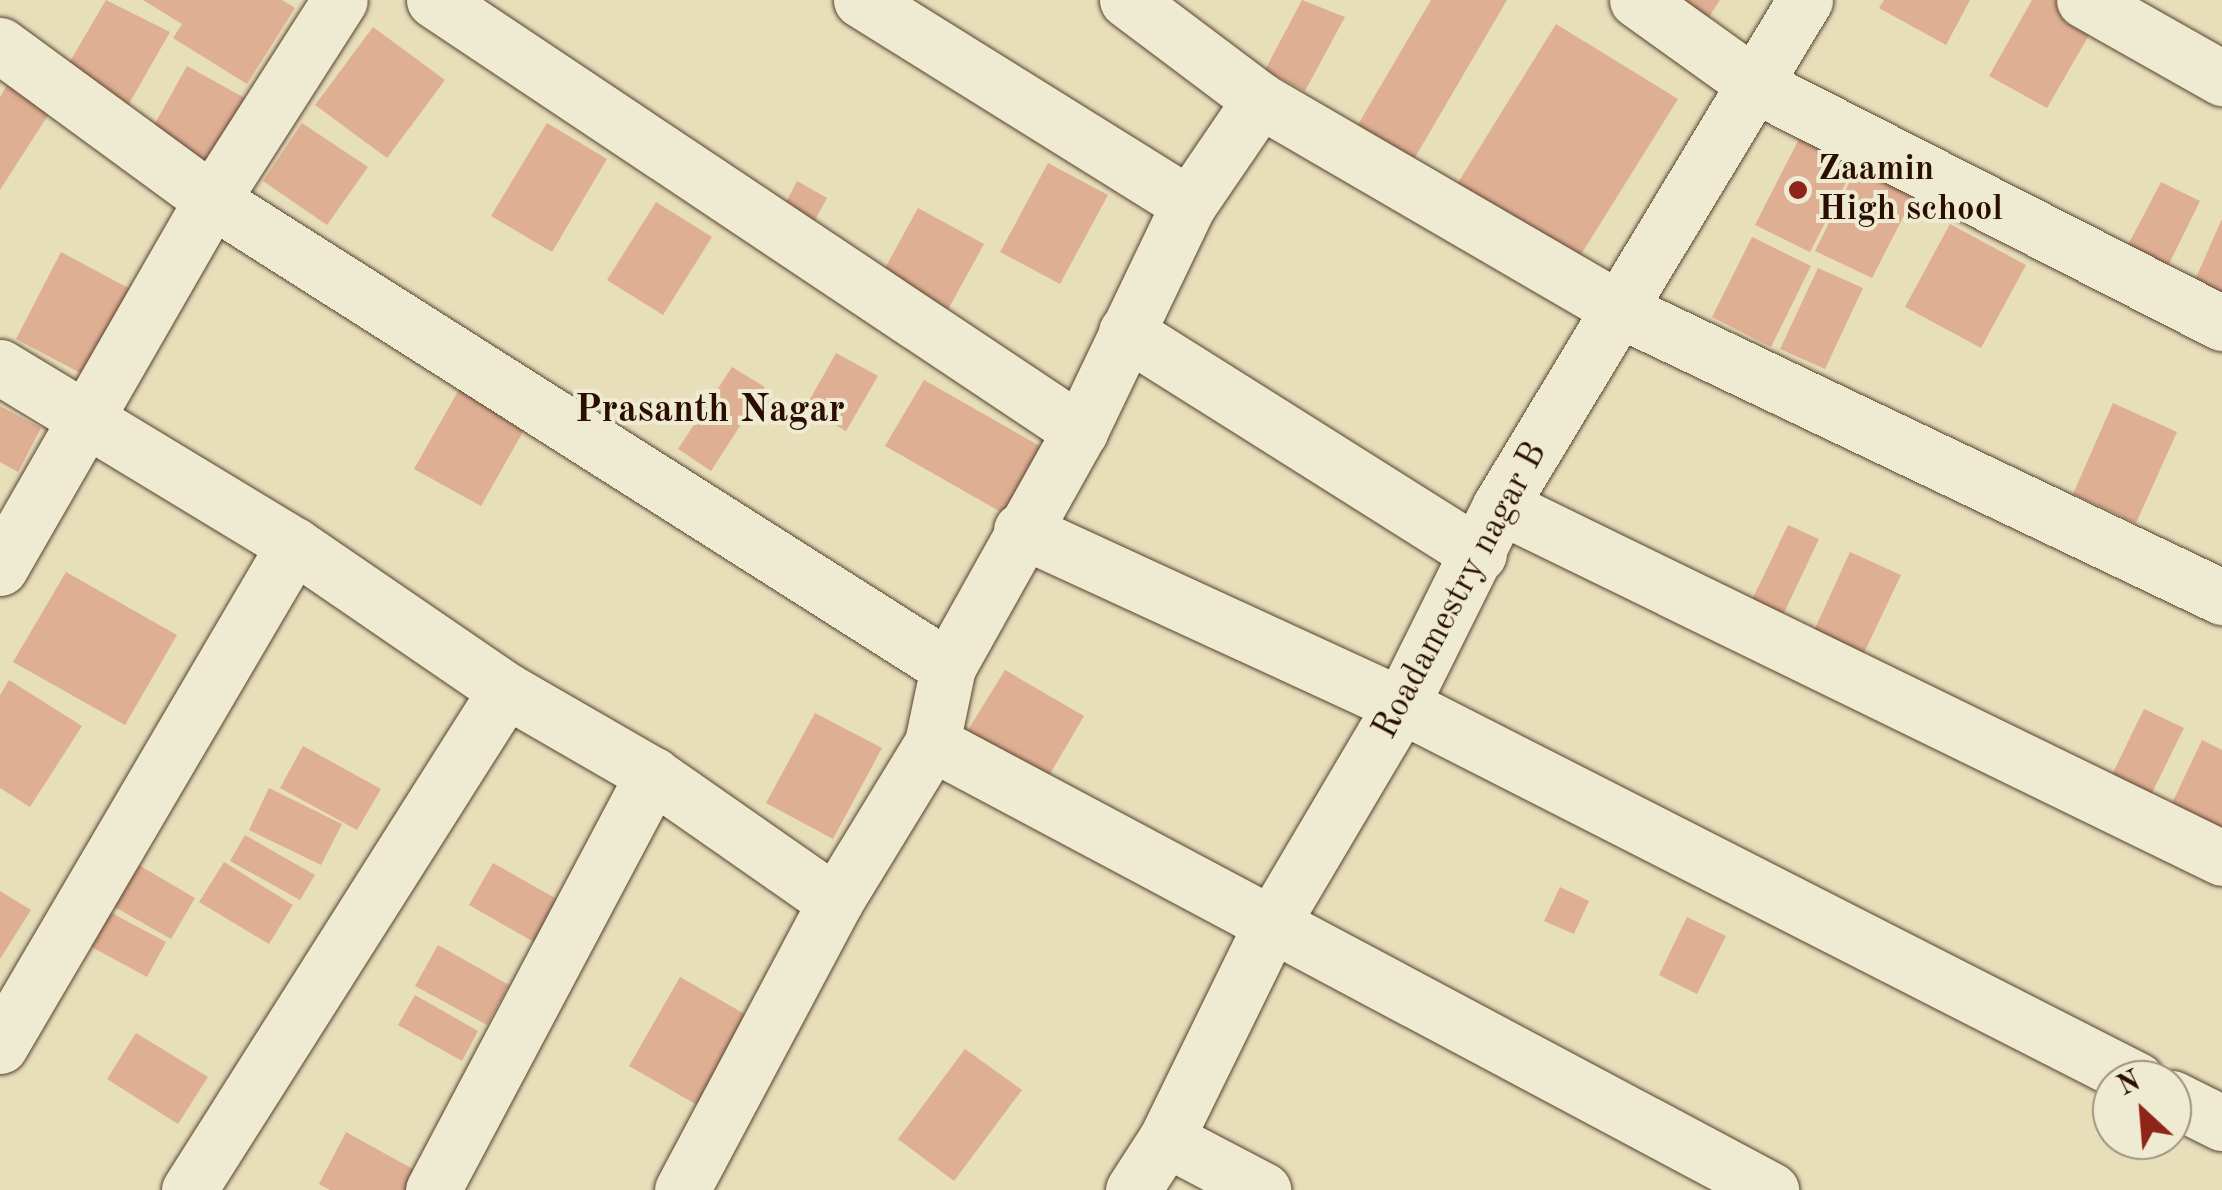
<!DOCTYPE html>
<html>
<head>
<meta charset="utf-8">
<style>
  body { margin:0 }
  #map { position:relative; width:2222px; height:1190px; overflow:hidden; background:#e7deba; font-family:"Old Standard TT",serif }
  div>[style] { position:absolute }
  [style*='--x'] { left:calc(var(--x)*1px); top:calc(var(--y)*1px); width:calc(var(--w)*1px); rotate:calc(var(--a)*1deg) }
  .building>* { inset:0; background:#dfaf93 }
  .roads { filter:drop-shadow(0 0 2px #594230) drop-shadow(0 0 2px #594230) }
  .minor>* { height:55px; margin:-27.5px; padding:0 27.5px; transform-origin:27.5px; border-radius:27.5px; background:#efead2 }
  .dots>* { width:28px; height:28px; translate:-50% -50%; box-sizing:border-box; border:5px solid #efead2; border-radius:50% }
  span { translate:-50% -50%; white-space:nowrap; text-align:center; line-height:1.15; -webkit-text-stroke:8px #efead2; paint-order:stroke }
  .poi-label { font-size:35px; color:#2a0e02; font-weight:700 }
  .left { translate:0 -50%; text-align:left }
  .street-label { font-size:35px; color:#2a0e02 }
  .neighbourhood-label { font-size:38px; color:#2a0e02; font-weight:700 }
  .north { position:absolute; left:2092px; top:1060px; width:100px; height:100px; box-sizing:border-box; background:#efead2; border:2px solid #a0927f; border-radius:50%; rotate:334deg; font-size:28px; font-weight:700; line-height:40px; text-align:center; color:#2a0e02 }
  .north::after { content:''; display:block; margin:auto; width:35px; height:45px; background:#8f2418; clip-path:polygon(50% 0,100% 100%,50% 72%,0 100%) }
</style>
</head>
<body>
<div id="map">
  <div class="building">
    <div style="clip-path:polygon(106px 0,170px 32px,122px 116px,59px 80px)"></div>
    <div style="clip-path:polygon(143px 0,282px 0,295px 8px,247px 84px,173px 38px,182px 24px)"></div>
    <div style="clip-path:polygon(1302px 0,1345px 17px,1305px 91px,1265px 70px)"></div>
    <div style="clip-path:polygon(1431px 0,1507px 0,1410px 166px,1353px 133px)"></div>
    <div style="clip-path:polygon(1652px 0,1720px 0,1700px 31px)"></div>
    <div style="clip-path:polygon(1884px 0,1970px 0,1946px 45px,1879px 8px)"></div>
    <div style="clip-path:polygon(2032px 0,2055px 0,2096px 23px,2047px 108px,1989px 76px)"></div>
    <div style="clip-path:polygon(1556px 24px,1678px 99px,1572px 269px,1451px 194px)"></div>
    <div style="clip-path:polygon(373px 27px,445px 80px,387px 158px,315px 105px)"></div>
    <div style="clip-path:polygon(187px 66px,250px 101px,206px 182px,142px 147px)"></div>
    <div style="clip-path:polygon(9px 82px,52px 109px,0 190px,0 97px)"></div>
    <div style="clip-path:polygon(302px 123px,368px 167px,327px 225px,263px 181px)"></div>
    <div style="clip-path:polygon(547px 123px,607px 159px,552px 252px,491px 216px)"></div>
    <div style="clip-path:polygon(1801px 135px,1856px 163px,1810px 252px,1755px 225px)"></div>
    <div style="clip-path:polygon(1861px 159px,1918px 188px,1872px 278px,1815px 251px)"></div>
    <div style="clip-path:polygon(1048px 163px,1108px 195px,1060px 284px,1000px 252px)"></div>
    <div style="clip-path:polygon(797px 181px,827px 198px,805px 238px,776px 222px)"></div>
    <div style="clip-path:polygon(2161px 182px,2200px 201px,2168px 266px,2128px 245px)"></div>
    <div style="clip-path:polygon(656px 202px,712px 237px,663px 315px,607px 280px)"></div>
    <div style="clip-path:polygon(918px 208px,984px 244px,939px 326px,873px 290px)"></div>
    <div style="clip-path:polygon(2222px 219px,2222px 316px,2186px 300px)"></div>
    <div style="clip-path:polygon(1950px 224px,2026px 265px,1981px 348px,1905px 307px)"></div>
    <div style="clip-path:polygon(1752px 237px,1811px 266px,1771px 347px,1712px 317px)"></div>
    <div style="clip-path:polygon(61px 252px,134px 291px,88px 377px,16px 339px)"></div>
    <div style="clip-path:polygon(1818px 268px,1863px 288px,1825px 369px,1780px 349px)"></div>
    <div style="clip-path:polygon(836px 353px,878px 376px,846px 431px,805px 408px)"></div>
    <div style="clip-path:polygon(732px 367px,765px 387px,711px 471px,678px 449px)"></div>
    <div style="clip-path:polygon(924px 380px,1059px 457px,1020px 523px,885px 446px)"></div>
    <div style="clip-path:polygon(461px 386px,528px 423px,481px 506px,414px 469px)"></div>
    <div style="clip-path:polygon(2113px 403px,2177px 432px,2136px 523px,2073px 494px)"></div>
    <div style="clip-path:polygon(0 406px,41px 428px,18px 472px,0 462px)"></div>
    <div style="clip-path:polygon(1788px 525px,1819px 539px,1782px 617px,1751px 602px)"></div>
    <div style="clip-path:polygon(1850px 552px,1901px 575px,1862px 657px,1812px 635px)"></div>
    <div style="clip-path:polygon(66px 572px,177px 635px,125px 725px,13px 662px)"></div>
    <div style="clip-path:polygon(1005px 670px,1084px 716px,1040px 791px,960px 743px)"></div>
    <div style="clip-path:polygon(9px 680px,82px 726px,30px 807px,0 788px,0 695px)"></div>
    <div style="clip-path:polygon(2144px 709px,2184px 728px,2142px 813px,2103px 793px)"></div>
    <div style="clip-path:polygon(815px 713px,882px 748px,833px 839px,766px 803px)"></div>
    <div style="clip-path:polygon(2202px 740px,2222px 750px,2222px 836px,2164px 820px)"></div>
    <div style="clip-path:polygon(303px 746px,381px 789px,357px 830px,280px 788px)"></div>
    <div style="clip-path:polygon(269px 788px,342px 824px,321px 865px,249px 830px)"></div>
    <div style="clip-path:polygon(245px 835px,315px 875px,300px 900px,230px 861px)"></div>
    <div style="clip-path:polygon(130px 860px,195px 898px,171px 939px,106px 902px)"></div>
    <div style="clip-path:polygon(224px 862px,293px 905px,269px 944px,199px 902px)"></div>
    <div style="clip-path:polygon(493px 863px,562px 902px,539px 945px,469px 905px)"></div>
    <div style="clip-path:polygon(1560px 887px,1589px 901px,1574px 934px,1544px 921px)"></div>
    <div style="clip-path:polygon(0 891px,31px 910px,0 959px)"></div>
    <div style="clip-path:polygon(108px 911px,166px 942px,147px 977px,88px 945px)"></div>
    <div style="clip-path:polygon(1687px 917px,1726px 936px,1697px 994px,1659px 975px)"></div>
    <div style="clip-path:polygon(438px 945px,509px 985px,487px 1025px,415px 986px)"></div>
    <div style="clip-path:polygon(680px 977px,757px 1021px,706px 1110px,629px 1066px)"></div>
    <div style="clip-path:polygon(415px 995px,478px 1031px,462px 1061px,398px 1025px)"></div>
    <div style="clip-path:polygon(136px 1033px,208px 1077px,178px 1124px,107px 1079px)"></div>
    <div style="clip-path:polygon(965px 1049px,1022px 1090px,954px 1181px,898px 1139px)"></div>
    <div style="clip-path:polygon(346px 1132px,420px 1173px,411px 1190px,330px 1190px,319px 1184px)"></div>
  </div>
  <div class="roads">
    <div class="minor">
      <div style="--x:434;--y:0;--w:777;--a:33.71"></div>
      <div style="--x:861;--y:0;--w:386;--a:31.9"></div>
      <div style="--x:1127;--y:0;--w:166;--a:36.9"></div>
      <div style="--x:1260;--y:100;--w:419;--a:30.2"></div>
      <div style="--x:1622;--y:311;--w:665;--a:25.49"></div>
      <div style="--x:1637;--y:0;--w:148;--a:35.6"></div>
      <div style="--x:1757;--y:86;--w:522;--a:27.01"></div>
      <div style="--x:2084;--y:0;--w:159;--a:29.5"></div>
      <div style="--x:0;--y:45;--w:263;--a:36.2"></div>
      <div style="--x:212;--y:200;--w:872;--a:32.4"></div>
      <div style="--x:1126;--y:332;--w:417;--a:32.2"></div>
      <div style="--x:0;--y:367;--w:344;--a:31.2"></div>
      <div style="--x:294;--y:545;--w:257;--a:34.4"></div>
      <div style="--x:506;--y:690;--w:170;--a:30"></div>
      <div style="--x:653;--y:775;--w:222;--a:34.9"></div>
      <div style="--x:1500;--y:506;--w:803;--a:25.99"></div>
      <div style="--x:1021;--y:530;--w:418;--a:24.7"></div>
      <div style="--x:1401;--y:705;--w:826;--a:27"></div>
      <div style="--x:0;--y:568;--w:425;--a:-60.1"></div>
      <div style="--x:212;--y:200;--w:237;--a:-57.4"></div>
      <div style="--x:932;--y:743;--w:951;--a:28.05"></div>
      <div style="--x:0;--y:1046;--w:581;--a:-59.59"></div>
      <div style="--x:2172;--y:1098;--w:56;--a:26.6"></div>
      <div style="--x:1166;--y:1139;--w:110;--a:27.7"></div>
      <div style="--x:189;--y:1190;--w:592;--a:-57.63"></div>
      <div style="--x:433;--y:1190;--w:470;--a:-62.1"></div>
      <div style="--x:682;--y:1190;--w:326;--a:-62"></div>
      <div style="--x:835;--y:902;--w:186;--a:-58.6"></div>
      <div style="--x:932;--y:743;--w:78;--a:-78.1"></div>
      <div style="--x:948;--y:667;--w:270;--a:-60.8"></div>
      <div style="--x:1080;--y:431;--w:252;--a:-64.4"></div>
      <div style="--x:1189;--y:204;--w:126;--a:-55.7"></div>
      <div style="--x:1133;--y:1190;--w:61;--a:-57.1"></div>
      <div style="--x:1166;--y:1139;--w:238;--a:-63.9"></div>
      <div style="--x:1271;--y:925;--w:256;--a:-59.4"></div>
      <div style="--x:1401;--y:705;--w:222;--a:-63.6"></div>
      <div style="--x:1500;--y:506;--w:591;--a:-58.92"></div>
    </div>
  </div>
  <div class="dots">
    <div style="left:1798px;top:190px;background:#8f2418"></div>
  </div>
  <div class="poi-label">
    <span class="left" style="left:1818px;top:190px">Zaamin<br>High school</span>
  </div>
  <div class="street-label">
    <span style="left:1461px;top:591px;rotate:-62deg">Roadamestry nagar B</span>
  </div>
  <div class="neighbourhood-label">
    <span style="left:710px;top:412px">Prasanth Nagar</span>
  </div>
  <div class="north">N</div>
</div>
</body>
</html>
